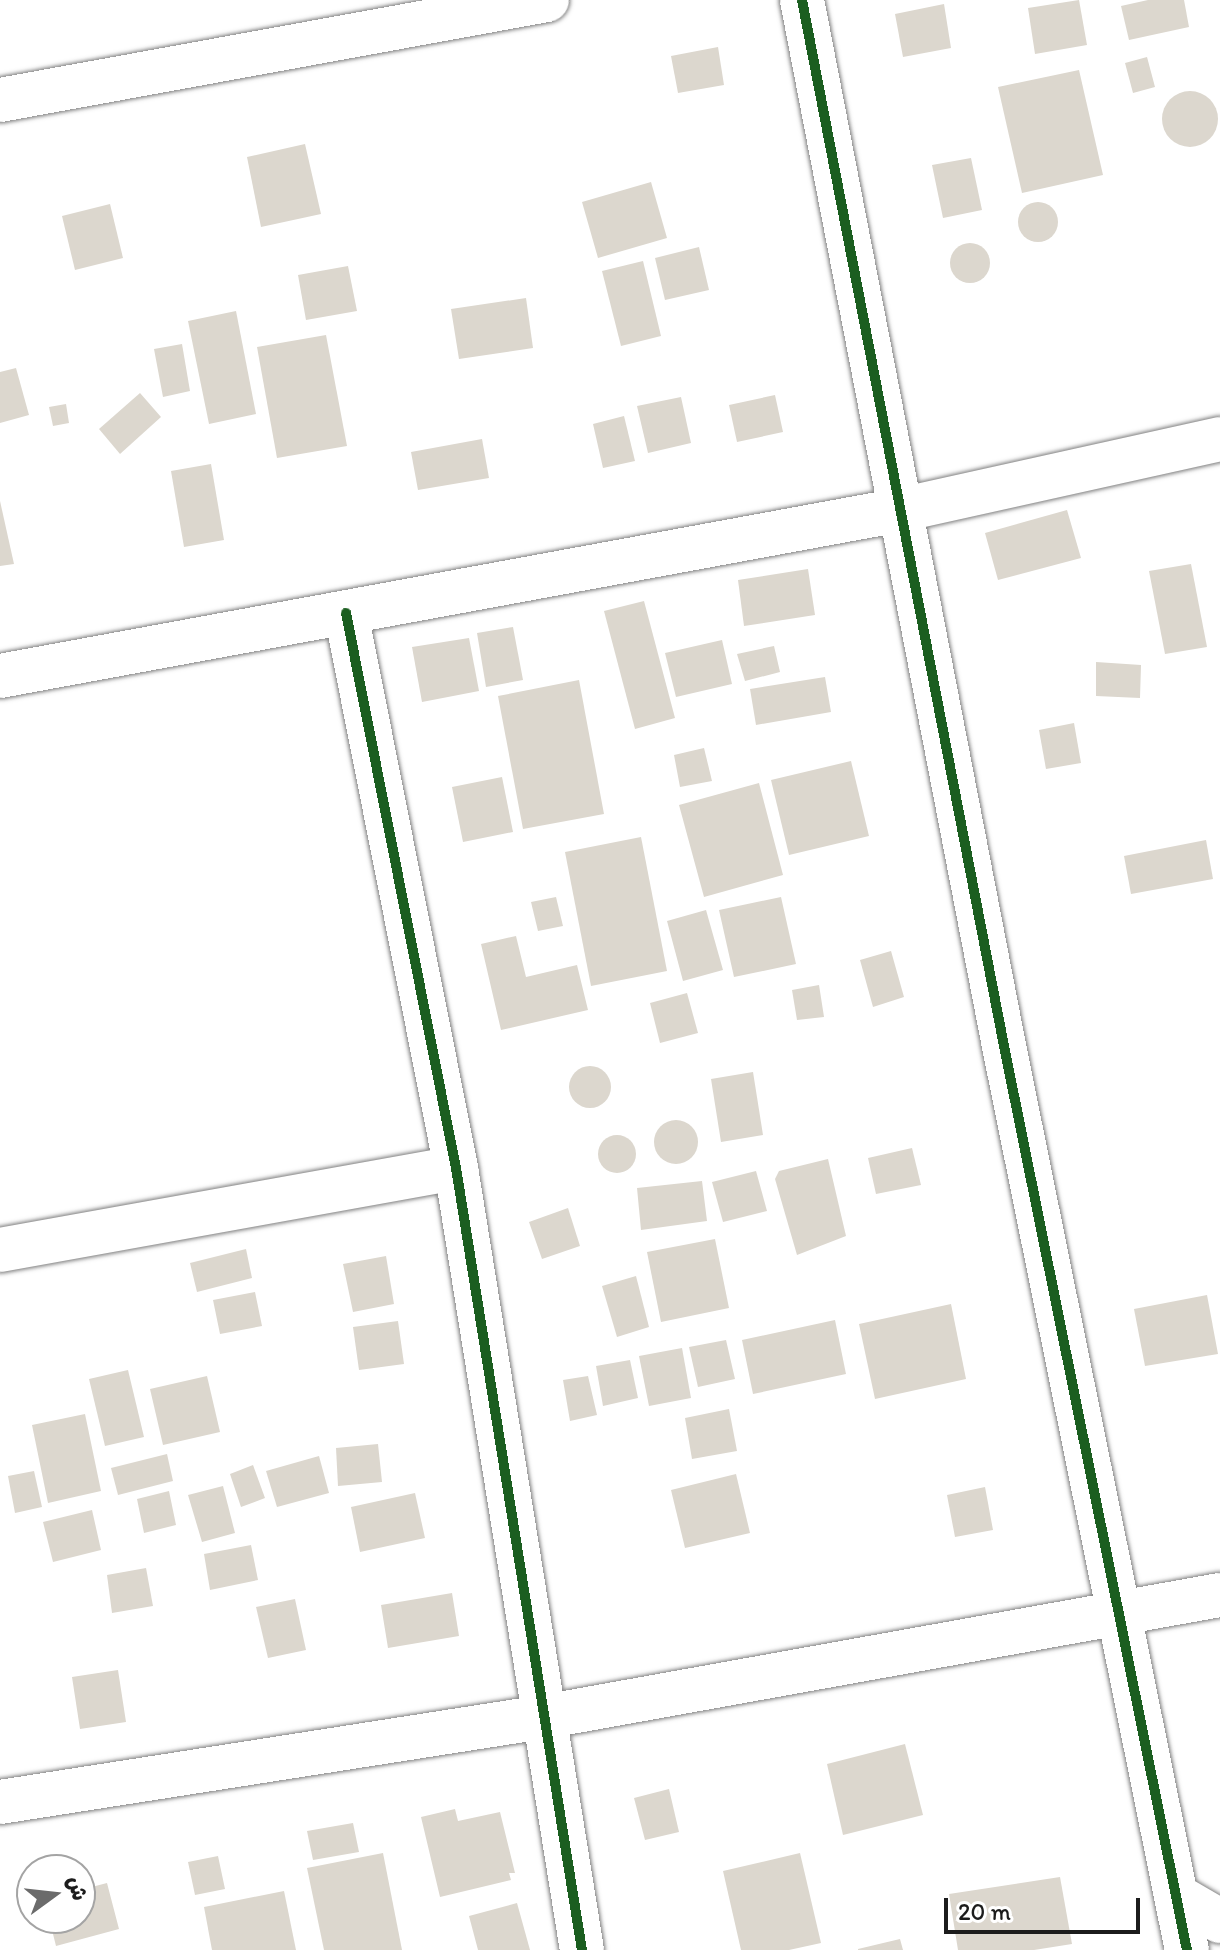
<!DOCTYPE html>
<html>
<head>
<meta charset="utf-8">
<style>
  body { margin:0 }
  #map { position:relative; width:1220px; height:1950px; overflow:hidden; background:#fff; font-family:Itim,"Playpen Sans Arabic",sans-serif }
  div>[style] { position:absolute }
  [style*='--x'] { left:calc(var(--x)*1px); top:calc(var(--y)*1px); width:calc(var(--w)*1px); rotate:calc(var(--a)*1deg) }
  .building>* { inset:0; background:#dcd7ce }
  .round { border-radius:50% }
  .roads { filter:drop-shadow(0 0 2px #828282) drop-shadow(0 0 2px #828282) }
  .minor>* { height:44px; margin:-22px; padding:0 22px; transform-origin:22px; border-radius:22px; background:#fff }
  .cycleway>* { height:10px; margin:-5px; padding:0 5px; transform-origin:5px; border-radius:5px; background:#1b5e20 }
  span { translate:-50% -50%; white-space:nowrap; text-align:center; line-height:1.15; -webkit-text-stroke:7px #fff; paint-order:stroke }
  .north { position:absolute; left:16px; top:1854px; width:80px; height:80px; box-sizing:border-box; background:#fff; border:2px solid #a4a4a4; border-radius:50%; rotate:75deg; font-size:22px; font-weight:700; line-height:32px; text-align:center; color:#1c1c1c }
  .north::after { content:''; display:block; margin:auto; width:28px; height:36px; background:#6b6b6b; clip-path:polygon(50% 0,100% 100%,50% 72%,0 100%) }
  .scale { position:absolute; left:944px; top:1898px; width:196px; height:36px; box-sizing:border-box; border:4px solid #1c1c1c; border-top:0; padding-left:10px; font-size:24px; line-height:28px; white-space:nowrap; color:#1c1c1c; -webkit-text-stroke:6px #fff; paint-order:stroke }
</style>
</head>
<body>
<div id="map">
  <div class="building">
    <div style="clip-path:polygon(1079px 0,1087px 45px,1035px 54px,1028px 8px)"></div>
    <div style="clip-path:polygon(1148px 0,1184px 0,1189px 27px,1129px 40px,1121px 6px)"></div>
    <div style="clip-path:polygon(944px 4px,951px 48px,903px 57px,895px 14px)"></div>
    <div style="clip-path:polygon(718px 47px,724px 85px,678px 93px,671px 56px)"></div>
    <div style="clip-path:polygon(1147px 57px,1155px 87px,1133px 93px,1125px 63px)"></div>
    <div style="clip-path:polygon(1079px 70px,1103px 175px,1022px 193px,998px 87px)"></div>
    <div class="round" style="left:1162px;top:91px;width:56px;height:56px"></div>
    <div style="clip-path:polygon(305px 144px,321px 214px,261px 227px,247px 157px)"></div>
    <div style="clip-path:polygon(971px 158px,982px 210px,943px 218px,932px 165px)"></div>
    <div style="clip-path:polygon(651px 182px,667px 238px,598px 258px,582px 202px)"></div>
    <div class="round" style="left:1018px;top:202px;width:40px;height:40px"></div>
    <div style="clip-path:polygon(110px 204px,123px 258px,75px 270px,62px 216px)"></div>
    <div class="round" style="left:950px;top:243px;width:40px;height:40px"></div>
    <div style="clip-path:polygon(699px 247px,709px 290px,665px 300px,655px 258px)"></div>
    <div style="clip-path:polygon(643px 261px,661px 336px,621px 346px,602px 271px)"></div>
    <div style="clip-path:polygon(348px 266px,357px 311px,306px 320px,298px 275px)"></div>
    <div style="clip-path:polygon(526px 298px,533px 348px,459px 359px,451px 309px)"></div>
    <div style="clip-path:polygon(236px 311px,256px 414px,209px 424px,188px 321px)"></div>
    <div style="clip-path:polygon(326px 335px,347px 446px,277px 458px,257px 347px)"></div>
    <div style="clip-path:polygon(182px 344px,190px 391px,163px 397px,154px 349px)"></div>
    <div style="clip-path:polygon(16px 368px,29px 415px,0 423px,0 372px)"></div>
    <div style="clip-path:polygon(140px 393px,161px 417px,120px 454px,99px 429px)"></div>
    <div style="clip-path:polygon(775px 395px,783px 432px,737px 442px,729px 405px)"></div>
    <div style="clip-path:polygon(681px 397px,691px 443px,648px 453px,637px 406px)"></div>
    <div style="clip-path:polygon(66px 404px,69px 423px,53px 426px,49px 407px)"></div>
    <div style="clip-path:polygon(624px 416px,635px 461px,603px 468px,593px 424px)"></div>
    <div style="clip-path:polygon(482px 439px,489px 478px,418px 490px,411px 452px)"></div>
    <div style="clip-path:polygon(211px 464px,224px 540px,184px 547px,171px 471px)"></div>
    <div style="clip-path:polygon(0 501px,14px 564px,0 566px)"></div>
    <div style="clip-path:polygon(1067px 510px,1081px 558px,998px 580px,985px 533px)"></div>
    <div style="clip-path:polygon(1191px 564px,1207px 647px,1165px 654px,1149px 571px)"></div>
    <div style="clip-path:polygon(808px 569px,815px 615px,744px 626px,738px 580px)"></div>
    <div style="clip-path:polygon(644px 601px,675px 718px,635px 729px,604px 611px)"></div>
    <div style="clip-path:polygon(513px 627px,523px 680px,486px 687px,477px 633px)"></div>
    <div style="clip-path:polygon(469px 638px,479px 691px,422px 702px,412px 647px)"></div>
    <div style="clip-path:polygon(722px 640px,732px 684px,676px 697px,665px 653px)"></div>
    <div style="clip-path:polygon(774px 646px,780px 672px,745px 681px,737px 654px)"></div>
    <div style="clip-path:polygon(1096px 662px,1141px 665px,1140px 698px,1096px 696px)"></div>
    <div style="clip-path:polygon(825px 677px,831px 712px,756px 725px,750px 689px)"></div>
    <div style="clip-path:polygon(579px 680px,604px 814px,523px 829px,498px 696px)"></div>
    <div style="clip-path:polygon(1074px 723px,1081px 763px,1046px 769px,1039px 730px)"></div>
    <div style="clip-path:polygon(704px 748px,712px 781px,680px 787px,674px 755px)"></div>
    <div style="clip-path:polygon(851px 761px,869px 836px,789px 855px,771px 780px)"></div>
    <div style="clip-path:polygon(502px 777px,513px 832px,463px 842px,452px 787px)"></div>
    <div style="clip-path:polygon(759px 783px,783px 875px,704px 897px,679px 805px)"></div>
    <div style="clip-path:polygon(641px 837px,667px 971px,591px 986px,565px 852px)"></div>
    <div style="clip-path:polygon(1206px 840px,1213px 879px,1131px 894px,1124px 856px)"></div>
    <div style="clip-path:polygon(556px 897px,563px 926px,538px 931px,531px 902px)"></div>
    <div style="clip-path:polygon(781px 897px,796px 964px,734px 977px,719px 910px)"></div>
    <div style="clip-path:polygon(706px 910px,723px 970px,683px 981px,667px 921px)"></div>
    <div style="clip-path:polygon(516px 936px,526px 977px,577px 965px,588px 1010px,501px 1030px,481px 944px)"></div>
    <div style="clip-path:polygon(891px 951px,904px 997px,873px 1007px,860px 960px)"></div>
    <div style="clip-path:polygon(819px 985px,824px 1017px,797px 1020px,792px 990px)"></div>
    <div style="clip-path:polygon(687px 993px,698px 1033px,660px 1043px,650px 1003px)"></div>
    <div class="round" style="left:569px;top:1066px;width:42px;height:42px"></div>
    <div style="clip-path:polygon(753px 1072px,763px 1135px,721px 1142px,711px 1079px)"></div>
    <div class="round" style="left:654px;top:1120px;width:44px;height:44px"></div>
    <div class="round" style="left:598px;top:1135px;width:38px;height:38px"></div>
    <div style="clip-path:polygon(912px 1148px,921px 1185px,876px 1194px,868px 1158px)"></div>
    <div style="clip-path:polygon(828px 1159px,846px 1236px,797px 1255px,775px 1179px,779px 1171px)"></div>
    <div style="clip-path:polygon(756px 1171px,767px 1211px,723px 1222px,712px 1182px)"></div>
    <div style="clip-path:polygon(702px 1181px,707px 1221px,641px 1230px,637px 1188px)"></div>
    <div style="clip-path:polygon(568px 1208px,580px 1246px,542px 1259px,529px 1222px)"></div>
    <div style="clip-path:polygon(715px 1239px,729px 1308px,661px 1322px,647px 1252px)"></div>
    <div style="clip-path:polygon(246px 1249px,252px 1278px,197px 1292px,190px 1263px)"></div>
    <div style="clip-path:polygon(386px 1256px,394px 1304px,353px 1312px,343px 1264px)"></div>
    <div style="clip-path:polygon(636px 1276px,649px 1327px,617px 1337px,602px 1286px)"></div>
    <div style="clip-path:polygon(255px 1292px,262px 1326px,220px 1334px,213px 1300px)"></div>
    <div style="clip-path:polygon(1207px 1295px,1218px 1354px,1145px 1366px,1134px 1309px)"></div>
    <div style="clip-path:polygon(951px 1304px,966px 1379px,875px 1399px,859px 1324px)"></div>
    <div style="clip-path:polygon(835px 1320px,846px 1374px,753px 1394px,742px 1340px)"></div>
    <div style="clip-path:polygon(398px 1321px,404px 1364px,359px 1370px,353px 1327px)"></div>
    <div style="clip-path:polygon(726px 1340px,735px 1379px,698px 1387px,689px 1347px)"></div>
    <div style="clip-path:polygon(682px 1348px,691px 1398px,649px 1406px,639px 1356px)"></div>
    <div style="clip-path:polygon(630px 1360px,638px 1398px,603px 1406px,596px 1366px)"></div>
    <div style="clip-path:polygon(128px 1370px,144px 1437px,105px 1446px,89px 1379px)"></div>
    <div style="clip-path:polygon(207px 1376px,220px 1432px,163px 1445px,150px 1389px)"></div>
    <div style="clip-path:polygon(588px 1376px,597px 1415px,570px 1421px,563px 1380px)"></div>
    <div style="clip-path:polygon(729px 1409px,737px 1451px,692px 1459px,685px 1418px)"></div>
    <div style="clip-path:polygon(85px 1414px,101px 1491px,48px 1503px,32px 1425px)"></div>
    <div style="clip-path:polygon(378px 1444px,382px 1482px,338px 1486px,336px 1448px)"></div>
    <div style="clip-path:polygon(167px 1454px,173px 1481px,118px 1495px,111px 1468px)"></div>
    <div style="clip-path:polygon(319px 1456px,329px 1493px,277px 1507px,266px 1471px)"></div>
    <div style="clip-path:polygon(253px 1465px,265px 1498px,241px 1507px,230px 1474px)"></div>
    <div style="clip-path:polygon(34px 1471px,42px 1507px,15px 1513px,8px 1476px)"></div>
    <div style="clip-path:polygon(736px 1474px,750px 1533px,685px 1548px,671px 1490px)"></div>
    <div style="clip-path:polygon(223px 1486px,235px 1533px,202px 1542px,188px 1495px)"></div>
    <div style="clip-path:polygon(985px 1487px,993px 1530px,955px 1537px,947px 1495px)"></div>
    <div style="clip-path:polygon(169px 1491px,176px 1525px,144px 1533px,137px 1499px)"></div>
    <div style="clip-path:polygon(415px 1493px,425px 1538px,360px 1552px,351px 1507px)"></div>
    <div style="clip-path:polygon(92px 1510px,101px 1550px,53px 1562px,43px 1522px)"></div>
    <div style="clip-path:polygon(251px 1545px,258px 1580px,210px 1590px,204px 1554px)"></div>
    <div style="clip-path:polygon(146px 1568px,153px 1606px,112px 1613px,107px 1575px)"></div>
    <div style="clip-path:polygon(452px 1593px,459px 1636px,388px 1648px,381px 1605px)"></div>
    <div style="clip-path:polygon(295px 1599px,306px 1650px,268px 1658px,256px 1607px)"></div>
    <div style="clip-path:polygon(118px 1670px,126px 1722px,80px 1729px,72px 1677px)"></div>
    <div style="clip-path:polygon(905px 1744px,923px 1815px,843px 1835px,827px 1764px)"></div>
    <div style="clip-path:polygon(669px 1789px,679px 1832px,645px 1840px,634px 1798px)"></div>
    <div style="clip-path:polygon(455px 1809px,458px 1821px,500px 1812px,515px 1873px,509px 1873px,511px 1880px,440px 1897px,421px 1817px)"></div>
    <div style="clip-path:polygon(353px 1823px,359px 1852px,313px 1860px,307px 1831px)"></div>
    <div style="clip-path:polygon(383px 1853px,402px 1950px,324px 1950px,307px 1868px)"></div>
    <div style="clip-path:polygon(800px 1853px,821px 1943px,789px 1950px,741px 1950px,723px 1871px)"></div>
    <div style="clip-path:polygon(218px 1856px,225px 1889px,195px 1895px,188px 1862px)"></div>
    <div style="clip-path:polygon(1060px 1877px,1072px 1944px,1034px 1950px,958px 1950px,949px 1894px)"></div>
    <div style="clip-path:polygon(107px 1883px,119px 1929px,56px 1946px,49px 1918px,80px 1918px,80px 1890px)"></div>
    <div style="clip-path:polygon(284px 1891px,296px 1950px,212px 1950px,204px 1907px)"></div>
    <div style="clip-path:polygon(517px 1903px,530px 1950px,478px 1950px,469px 1916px)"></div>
    <div style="clip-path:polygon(900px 1939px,903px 1950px,858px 1950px,858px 1949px)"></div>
  </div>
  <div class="roads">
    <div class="minor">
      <div style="--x:802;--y:0;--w:1070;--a:79.07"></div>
      <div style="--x:1005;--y:1051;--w:917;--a:78.56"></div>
      <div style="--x:0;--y:100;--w:556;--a:-10.36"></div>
      <div style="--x:346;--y:613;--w:566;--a:78.79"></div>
      <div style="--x:456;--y:1168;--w:792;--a:80.85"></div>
      <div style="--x:0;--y:676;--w:915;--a:-10.45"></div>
      <div style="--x:900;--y:510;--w:328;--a:-12.5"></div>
      <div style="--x:0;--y:1250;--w:463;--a:-10.2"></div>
      <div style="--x:0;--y:1802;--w:550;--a:-8.9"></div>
      <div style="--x:543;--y:1717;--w:688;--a:-10.22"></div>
      <div style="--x:1177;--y:1896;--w:50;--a:30.2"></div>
    </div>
  </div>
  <div class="cycleway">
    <div style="--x:802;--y:0;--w:1070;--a:79.07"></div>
    <div style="--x:1005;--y:1051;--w:917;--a:78.56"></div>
    <div style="--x:346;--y:613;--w:566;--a:78.79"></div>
    <div style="--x:456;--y:1168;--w:792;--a:80.85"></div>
  </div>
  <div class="north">ش</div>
  <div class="scale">20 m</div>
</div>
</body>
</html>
